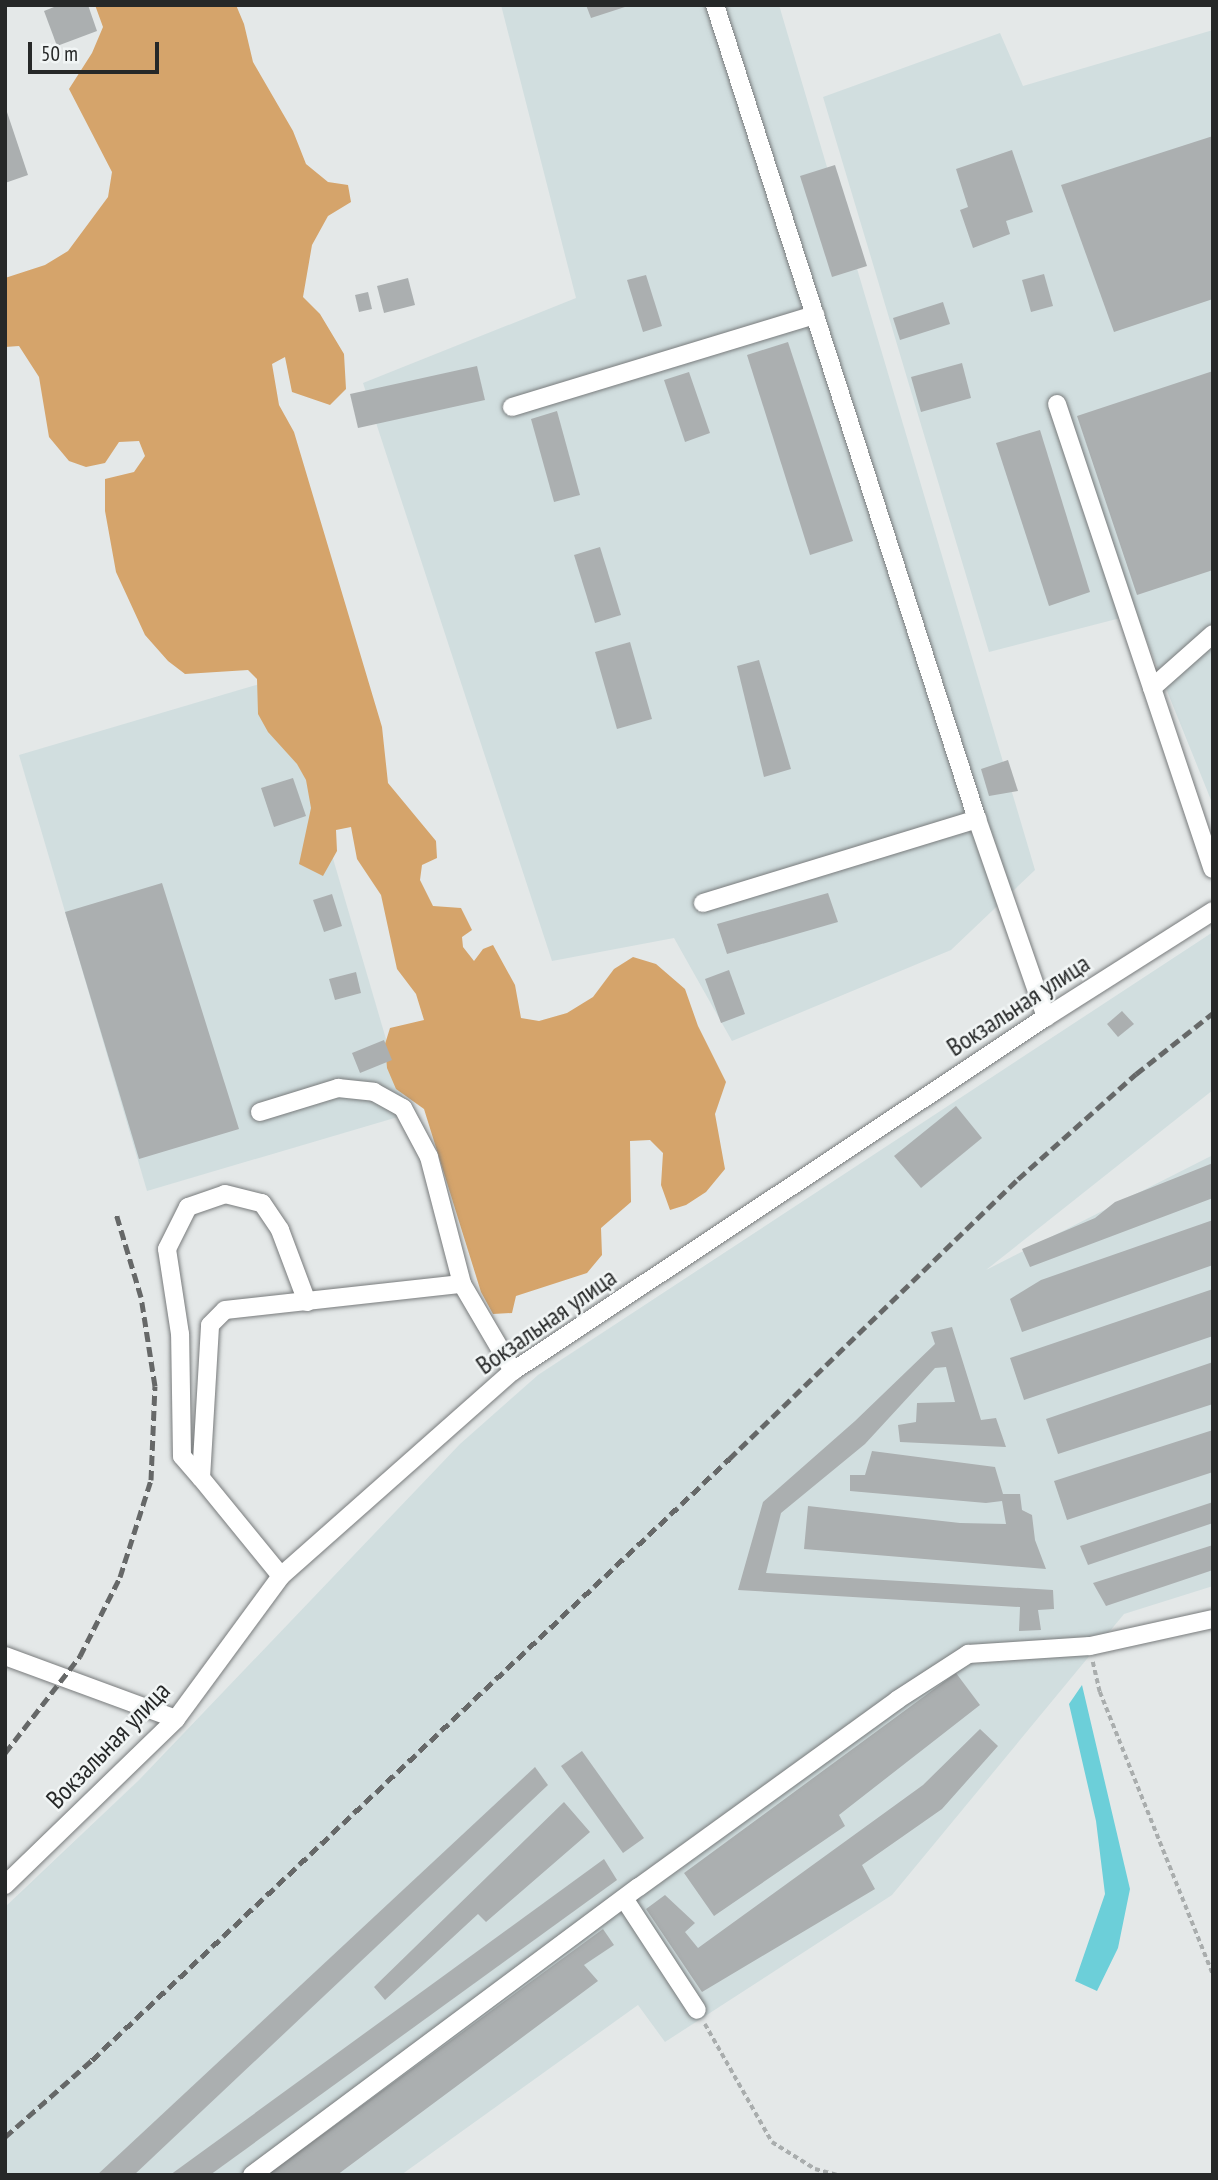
<!DOCTYPE html>
<html>
<head>
<meta charset="utf-8">
<style>
  body { margin:0 }
  #map { position:relative; width:1218px; height:2180px; overflow:hidden; background:#e4e8e8; font-family:"PT Sans Narrow",sans-serif }
  div>[style] { position:absolute }
  [style*='--x'] { left:calc(var(--x)*1px); top:calc(var(--y)*1px); width:calc(var(--w)*1px); rotate:calc(var(--a)*1deg) }
  .built>* { inset:0; background:#d1dedf }
  .forest>* { inset:0; background:#d5a46b }
  .water>* { inset:0; background:#6ccfd9 }
  .building>* { inset:0; background:#abafb0 }
  .path>* { height:3.5px; margin-top:-1.75px; transform-origin:0; background:repeating-linear-gradient(90deg,#a9adad 0 5px,transparent 0 8.5px) }
  .roads { filter:drop-shadow(0 0 2px #787b7c) drop-shadow(0 0 2px #787b7c) }
  .minor>* { height:18px; margin:-9px; padding:0 9px; transform-origin:9px; border-radius:9px; background:#fff }
  .rail>* { height:5px; margin-top:-2.5px; transform-origin:0; background:repeating-linear-gradient(90deg,#666868 0 10px,transparent 0 15px) }
  span { translate:-50% -50%; white-space:nowrap; text-align:center; line-height:1.15; -webkit-text-stroke:5px #f1f5f5; paint-order:stroke }
  .street-label { font-size:26px; color:#262828 }
  .frame { position:absolute; inset:0; border:7px solid #262828; pointer-events:none }
  .scale { position:absolute; left:28px; top:42px; width:131px; height:32px; box-sizing:border-box; border:4px solid #262828; border-top:0; padding-left:9px; font-size:21px; line-height:24px; white-space:nowrap; color:#262828; -webkit-text-stroke:5px #f1f5f5; paint-order:stroke }
</style>
</head>
<body>
<div id="map">
  <div class="built">
    <div style="clip-path:polygon(501px 5px,779px 5px,1035px 870px,951px 950px,732px 1041px,674px 938px,552px 961px,363px 383px,576px 298px)"></div>
    <div style="clip-path:polygon(1213px 30px,1213px 805px,1136px 614px,989px 652px,823px 97px,1000px 33px,1023px 86px)"></div>
    <div style="clip-path:polygon(280px 678px,408px 1114px,147px 1191px,19px 755px)"></div>
    <div style="clip-path:polygon(1213px 932px,1213px 1090px,986px 1270px,1213px 1155px,1213px 1586px,1124px 1614px,892px 1895px,665px 2042px,638px 2005px,401px 2175px,5px 2175px,5px 1907px,139px 1780px,460px 1444px,538px 1375px)"></div>
  </div>
  <div class="forest">
    <div style="clip-path:polygon(95px 5px,236px 5px,244px 24px,253px 62px,293px 131px,306px 164px,328px 182px,348px 185px,351px 202px,328px 216px,312px 245px,303px 297px,320px 314px,344px 354px,346px 389px,330px 405px,292px 392px,285px 357px,272px 364px,279px 405px,294px 432px,382px 727px,388px 783px,436px 841px,437px 858px,422px 865px,420px 880px,433px 906px,461px 908px,472px 930px,462px 937px,463px 947px,474px 961px,483px 949px,493px 945px,515px 985px,521px 1018px,539px 1021px,567px 1013px,593px 997px,614px 969px,633px 957px,656px 964px,685px 989px,698px 1026px,726px 1082px,715px 1114px,725px 1169px,706px 1192px,686px 1205px,670px 1210px,661px 1185px,663px 1153px,650px 1140px,630px 1141px,631px 1202px,601px 1228px,602px 1255px,587px 1273px,516px 1296px,512px 1313px,493px 1314px,481px 1292px,424px 1109px,396px 1089px,387px 1068px,385px 1044px,390px 1028px,424px 1020px,416px 994px,397px 969px,381px 895px,357px 859px,351px 827px,336px 830px,337px 851px,323px 876px,299px 864px,311px 808px,306px 780px,297px 764px,268px 732px,258px 714px,257px 679px,248px 670px,185px 674px,168px 661px,145px 635px,116px 572px,105px 511px,105px 479px,134px 472px,145px 456px,139px 441px,119px 442px,105px 463px,86px 467px,69px 461px,49px 437px,39px 377px,19px 346px,5px 347px,5px 278px,45px 265px,68px 251px,108px 197px,112px 172px,69px 89px,92px 53px,103px 27px)"></div>
  </div>
  <div class="water">
    <div style="clip-path:polygon(1082px 1685px,1130px 1889px,1118px 1948px,1097px 1991px,1075px 1981px,1105px 1894px,1096px 1821px,1069px 1704px)"></div>
  </div>
  <div class="building">
    <div style="clip-path:polygon(59px 5px,88px 5px,97px 31px,57px 46px,44px 11px)"></div>
    <div style="clip-path:polygon(586px 5px,628px 5px,628px 6px,591px 18px)"></div>
    <div style="clip-path:polygon(5px 106px,28px 175px,5px 183px)"></div>
    <div style="clip-path:polygon(1213px 136px,1213px 299px,1114px 332px,1061px 185px)"></div>
    <div style="clip-path:polygon(1012px 150px,1033px 212px,1006px 221px,1010px 234px,973px 248px,960px 210px,968px 207px,956px 169px)"></div>
    <div style="clip-path:polygon(835px 165px,867px 266px,832px 277px,800px 176px)"></div>
    <div style="clip-path:polygon(1044px 274px,1053px 306px,1031px 312px,1022px 280px)"></div>
    <div style="clip-path:polygon(646px 275px,662px 326px,643px 332px,627px 280px)"></div>
    <div style="clip-path:polygon(408px 278px,415px 305px,384px 313px,377px 286px)"></div>
    <div style="clip-path:polygon(368px 292px,372px 309px,359px 312px,355px 295px)"></div>
    <div style="clip-path:polygon(943px 302px,950px 324px,900px 340px,893px 318px)"></div>
    <div style="clip-path:polygon(788px 342px,853px 541px,810px 555px,747px 355px)"></div>
    <div style="clip-path:polygon(962px 363px,971px 398px,921px 412px,911px 377px)"></div>
    <div style="clip-path:polygon(477px 366px,485px 400px,358px 428px,350px 394px)"></div>
    <div style="clip-path:polygon(1213px 371px,1213px 570px,1137px 595px,1077px 416px)"></div>
    <div style="clip-path:polygon(689px 372px,710px 433px,685px 442px,664px 380px)"></div>
    <div style="clip-path:polygon(557px 411px,580px 495px,554px 502px,531px 419px)"></div>
    <div style="clip-path:polygon(1040px 430px,1090px 592px,1049px 606px,996px 443px)"></div>
    <div style="clip-path:polygon(600px 547px,621px 615px,595px 623px,574px 555px)"></div>
    <div style="clip-path:polygon(630px 642px,652px 719px,617px 729px,595px 652px)"></div>
    <div style="clip-path:polygon(759px 660px,791px 769px,764px 777px,737px 666px)"></div>
    <div style="clip-path:polygon(1008px 760px,1018px 791px,989px 796px,981px 769px)"></div>
    <div style="clip-path:polygon(293px 778px,306px 816px,274px 827px,261px 788px)"></div>
    <div style="clip-path:polygon(162px 883px,239px 1129px,139px 1159px,65px 912px)"></div>
    <div style="clip-path:polygon(828px 893px,838px 922px,727px 954px,717px 924px)"></div>
    <div style="clip-path:polygon(332px 894px,342px 926px,324px 932px,313px 900px)"></div>
    <div style="clip-path:polygon(729px 970px,745px 1014px,721px 1023px,705px 979px)"></div>
    <div style="clip-path:polygon(356px 972px,361px 993px,335px 1000px,329px 979px)"></div>
    <div style="clip-path:polygon(1122px 1011px,1134px 1024px,1118px 1037px,1107px 1024px)"></div>
    <div style="clip-path:polygon(384px 1040px,392px 1060px,360px 1073px,352px 1053px)"></div>
    <div style="clip-path:polygon(956px 1106px,982px 1138px,921px 1188px,894px 1156px)"></div>
    <div style="clip-path:polygon(1213px 1163px,1213px 1198px,1030px 1267px,1022px 1249px,1095px 1218px,1115px 1202px)"></div>
    <div style="clip-path:polygon(1213px 1220px,1213px 1265px,1022px 1332px,1010px 1299px,1041px 1280px)"></div>
    <div style="clip-path:polygon(1213px 1289px,1213px 1336px,1024px 1400px,1010px 1358px)"></div>
    <div style="clip-path:polygon(952px 1327px,981px 1420px,996px 1418px,1006px 1447px,900px 1442px,898px 1425px,916px 1422px,917px 1403px,955px 1402px,946px 1367px,935px 1368px,865px 1444px,781px 1513px,766px 1573px,1053px 1590px,1054px 1609px,1038px 1610px,1041px 1630px,1019px 1631px,1020px 1607px,738px 1590px,763px 1502px,855px 1421px,935px 1344px,931px 1332px)"></div>
    <div style="clip-path:polygon(1213px 1362px,1213px 1404px,1058px 1454px,1046px 1419px)"></div>
    <div style="clip-path:polygon(1213px 1430px,1213px 1472px,1067px 1520px,1054px 1481px)"></div>
    <div style="clip-path:polygon(872px 1451px,995px 1467px,1003px 1494px,1020px 1494px,1022px 1510px,1032px 1515px,1035px 1540px,1046px 1569px,804px 1549px,808px 1506px,960px 1523px,1006px 1524px,1002px 1501px,986px 1503px,850px 1491px,850px 1475px,865px 1475px)"></div>
    <div style="clip-path:polygon(1213px 1502px,1213px 1523px,1088px 1565px,1080px 1546px)"></div>
    <div style="clip-path:polygon(1213px 1545px,1213px 1570px,1106px 1606px,1093px 1583px)"></div>
    <div style="clip-path:polygon(956px 1673px,980px 1705px,839px 1815px,845px 1826px,714px 1916px,684px 1873px)"></div>
    <div style="clip-path:polygon(980px 1729px,998px 1746px,942px 1809px,862px 1865px,875px 1889px,702px 1992px,646px 1909px,665px 1895px,695px 1923px,685px 1932px,698px 1948px,923px 1785px)"></div>
    <div style="clip-path:polygon(582px 1751px,644px 1838px,623px 1853px,561px 1766px)"></div>
    <div style="clip-path:polygon(535px 1767px,548px 1785px,134px 2175px,97px 2175px)"></div>
    <div style="clip-path:polygon(564px 1802px,590px 1832px,486px 1922px,478px 1914px,385px 2000px,374px 1987px)"></div>
    <div style="clip-path:polygon(604px 1859px,617px 1880px,210px 2175px,170px 2175px)"></div>
    <div style="clip-path:polygon(603px 1929px,614px 1945px,584px 1965px,598px 1981px,337px 2175px,267px 2175px)"></div>
  </div>
  <div class="path">
    <div style="--x:1093;--y:1662;--w:31;--a:77"></div>
    <div style="--x:1100;--y:1692;--w:304;--a:68.2"></div>
    <div style="--x:705;--y:2024;--w:136;--a:60.4"></div>
    <div style="--x:772;--y:2142;--w:51;--a:32.1"></div>
    <div style="--x:815;--y:2169;--w:24;--a:15"></div>
  </div>
  <div class="roads">
    <div class="minor">
      <div style="--x:715;--y:5;--w:855;--a:72.16"></div>
      <div style="--x:977;--y:819;--w:210;--a:70.8"></div>
      <div style="--x:1057;--y:404;--w:490;--a:71.5"></div>
      <div style="--x:512;--y:407;--w:317;--a:-16.9"></div>
      <div style="--x:1152;--y:688;--w:81;--a:-41.5"></div>
      <div style="--x:703;--y:903;--w:287;--a:-17"></div>
      <div style="--x:260;--y:1112;--w:82;--a:-17.1"></div>
      <div style="--x:338;--y:1088;--w:36;--a:6"></div>
      <div style="--x:374;--y:1092;--w:33;--a:29"></div>
      <div style="--x:403;--y:1108;--w:55;--a:62"></div>
      <div style="--x:429;--y:1157;--w:131;--a:75.4"></div>
      <div style="--x:462;--y:1284;--w:101;--a:59.6"></div>
      <div style="--x:201;--y:1478;--w:29;--a:-131"></div>
      <div style="--x:182;--y:1456;--w:122;--a:-90.9"></div>
      <div style="--x:180;--y:1334;--w:86;--a:-98.7"></div>
      <div style="--x:167;--y:1249;--w:47;--a:-63.4"></div>
      <div style="--x:188;--y:1207;--w:39;--a:-19"></div>
      <div style="--x:225;--y:1194;--w:38;--a:14"></div>
      <div style="--x:262;--y:1203;--w:32;--a:56"></div>
      <div style="--x:280;--y:1230;--w:77;--a:69.4"></div>
      <div style="--x:281;--y:1576;--w:127;--a:-129.2"></div>
      <div style="--x:201;--y:1478;--w:153;--a:-86.6"></div>
      <div style="--x:210;--y:1325;--w:21;--a:-45"></div>
      <div style="--x:225;--y:1310;--w:238;--a:-6.3"></div>
      <div style="--x:5;--y:1656;--w:182;--a:20.2"></div>
      <div style="--x:5;--y:1885;--w:238;--a:-44.1"></div>
      <div style="--x:176;--y:1719;--w:177;--a:-53.7"></div>
      <div style="--x:281;--y:1576;--w:310;--a:-41.5"></div>
      <div style="--x:513;--y:1371;--w:640;--a:-33.59"></div>
      <div style="--x:1046;--y:1017;--w:198;--a:-32.4"></div>
      <div style="--x:625;--y:1900;--w:131;--a:56.8"></div>
      <div style="--x:252;--y:2175;--w:482;--a:-36.7"></div>
      <div style="--x:639;--y:1887;--w:319;--a:-35.9"></div>
      <div style="--x:897;--y:1700;--w:85;--a:-32.9"></div>
      <div style="--x:968;--y:1654;--w:122;--a:-3.8"></div>
      <div style="--x:1090;--y:1646;--w:126;--a:-12.4"></div>
    </div>
  </div>
  <div class="rail">
    <div style="--x:5;--y:1753;--w:123;--a:-52.3"></div>
    <div style="--x:80;--y:1656;--w:89;--a:-63.1"></div>
    <div style="--x:120;--y:1577;--w:102;--a:-72.3"></div>
    <div style="--x:151;--y:1480;--w:94;--a:-87.6"></div>
    <div style="--x:155;--y:1386;--w:90;--a:-98.9"></div>
    <div style="--x:141;--y:1297;--w:88;--a:-106.6"></div>
    <div style="--x:5;--y:2137;--w:116;--a:-41.5"></div>
    <div style="--x:92;--y:2060;--w:876;--a:-43.33"></div>
    <div style="--x:729;--y:1459;--w:402;--a:-44.1"></div>
    <div style="--x:1018;--y:1179;--w:158;--a:-41.7"></div>
    <div style="--x:1136;--y:1074;--w:98;--a:-38.4"></div>
  </div>
  <div class="street-label">
    <span style="left:1018px;top:1005px;rotate:-33deg">Вокзальная улица</span>
    <span style="left:546px;top:1321px;rotate:-35deg">Вокзальная улица</span>
    <span style="left:108px;top:1745px;rotate:-46deg">Вокзальная улица</span>
  </div>
  <div class="frame"></div>
  <div class="scale">50 m</div>
</div>
</body>
</html>
